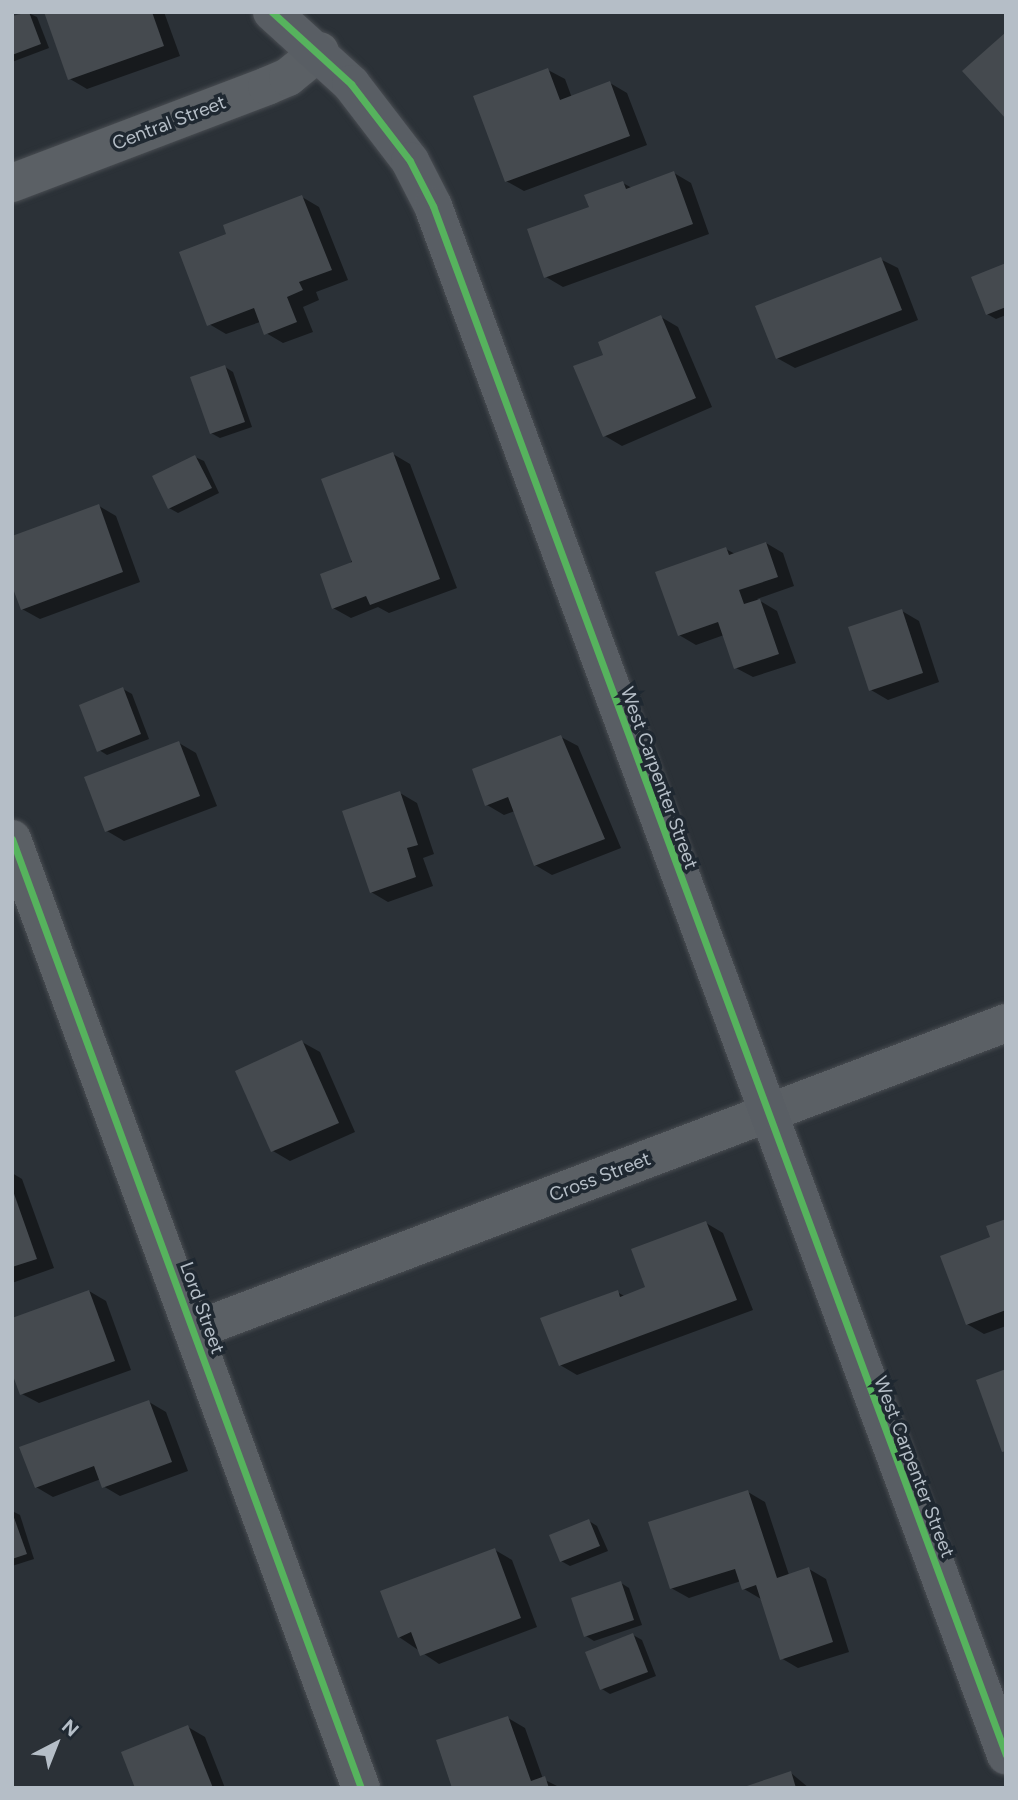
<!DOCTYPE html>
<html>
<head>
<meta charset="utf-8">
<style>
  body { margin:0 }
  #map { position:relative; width:1018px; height:1800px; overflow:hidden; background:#2b3137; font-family:Figtree,sans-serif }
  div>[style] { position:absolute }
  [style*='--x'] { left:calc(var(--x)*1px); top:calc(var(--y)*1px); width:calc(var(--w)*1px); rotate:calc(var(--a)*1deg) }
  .shadow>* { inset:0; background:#0007 }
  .building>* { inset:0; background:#454a4f }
  .roads { filter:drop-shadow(0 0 2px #494d52) drop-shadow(0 0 2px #494d52) }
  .street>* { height:38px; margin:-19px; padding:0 19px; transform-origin:19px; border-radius:19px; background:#5b6065 }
  .secondary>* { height:38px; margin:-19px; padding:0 19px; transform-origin:19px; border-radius:19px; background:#595e64 }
  .cycleway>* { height:7px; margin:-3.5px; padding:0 3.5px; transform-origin:3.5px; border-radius:3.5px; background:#56b35d }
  span { translate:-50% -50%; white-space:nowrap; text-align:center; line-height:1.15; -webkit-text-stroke:7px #1f2831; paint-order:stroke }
  .street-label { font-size:19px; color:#b5bec7 }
  .frame { position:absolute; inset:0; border:14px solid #b5bec7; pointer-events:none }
  .north { position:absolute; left:21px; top:1709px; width:70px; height:70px; -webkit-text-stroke:5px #1f2831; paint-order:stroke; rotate:42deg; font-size:19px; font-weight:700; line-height:28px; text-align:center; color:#b5bec7 }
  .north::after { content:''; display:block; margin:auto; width:24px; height:32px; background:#b5bec7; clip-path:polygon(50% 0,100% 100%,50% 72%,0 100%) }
</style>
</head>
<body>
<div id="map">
  <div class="shadow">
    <div style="clip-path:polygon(26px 12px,37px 17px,49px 48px,12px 62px,12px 18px)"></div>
    <div style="clip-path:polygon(46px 12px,164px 12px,180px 56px,87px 89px,70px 79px)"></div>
    <div style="clip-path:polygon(548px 70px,565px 79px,572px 98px,610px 83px,627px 93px,647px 145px,524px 191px,506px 181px)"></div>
    <div style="clip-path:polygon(674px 173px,691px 183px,709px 234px,563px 287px,546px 277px,591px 208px,623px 183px,632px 188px)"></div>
    <div style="clip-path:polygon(302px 197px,319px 207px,348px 280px,316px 292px,319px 300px,303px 307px,313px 332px,283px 343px,266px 333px,260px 322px,226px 334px,209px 324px,229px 235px)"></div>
    <div style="clip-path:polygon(880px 259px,898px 268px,918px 320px,795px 368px,777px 358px)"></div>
    <div style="clip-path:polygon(1006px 265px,1006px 315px,996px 319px,987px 314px)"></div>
    <div style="clip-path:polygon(661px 317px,678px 327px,712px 407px,622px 446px,605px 436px,605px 356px)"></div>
    <div style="clip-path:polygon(225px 367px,233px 372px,252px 427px,220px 438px,211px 433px)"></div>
    <div style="clip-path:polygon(393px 454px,410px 464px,457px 588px,389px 613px,378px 607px,351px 618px,333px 608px)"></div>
    <div style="clip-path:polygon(195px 457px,204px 461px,219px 493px,178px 513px,169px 508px)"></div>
    <div style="clip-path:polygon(99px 506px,116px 516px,140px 582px,40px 619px,22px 609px)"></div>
    <div style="clip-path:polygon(766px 543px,783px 553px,794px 586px,757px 599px,777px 611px,796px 663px,753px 677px,736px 668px,724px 635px,696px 645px,679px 635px,726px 549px,735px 554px)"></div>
    <div style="clip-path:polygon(902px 611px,919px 621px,939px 682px,888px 700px,871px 690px)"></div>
    <div style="clip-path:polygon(123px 689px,132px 694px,149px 739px,107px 755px,99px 750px)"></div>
    <div style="clip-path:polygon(561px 737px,578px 746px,621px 848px,552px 875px,535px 865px,515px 811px,504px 815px,487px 805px)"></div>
    <div style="clip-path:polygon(179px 743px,196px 753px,217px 806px,124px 841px,107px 831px)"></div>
    <div style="clip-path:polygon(400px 793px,417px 803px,434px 854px,423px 858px,433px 886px,388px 902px,371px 892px)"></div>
    <div style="clip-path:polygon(302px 1042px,320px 1052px,355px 1132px,290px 1161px,273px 1151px)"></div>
    <div style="clip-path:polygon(12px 1173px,22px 1179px,54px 1268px,12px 1283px)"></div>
    <div style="clip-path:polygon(1006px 1221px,1006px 1326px,984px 1334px,967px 1324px,993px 1238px)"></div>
    <div style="clip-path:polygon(706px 1223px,723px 1233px,753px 1310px,577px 1375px,560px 1365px,617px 1292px,626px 1297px,648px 1288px)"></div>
    <div style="clip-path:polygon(89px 1291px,106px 1301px,131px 1370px,39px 1403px,22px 1394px)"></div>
    <div style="clip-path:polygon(149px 1402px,166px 1412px,188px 1471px,120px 1496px,103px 1486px,101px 1479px,53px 1497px,36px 1487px)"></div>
    <div style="clip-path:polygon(748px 1492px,765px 1502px,789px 1575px,809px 1569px,826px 1579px,849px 1652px,798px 1668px,781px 1658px,761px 1599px,744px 1589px,741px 1581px,689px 1598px,671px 1588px)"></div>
    <div style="clip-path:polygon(12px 1511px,20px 1515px,34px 1559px,12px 1566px)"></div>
    <div style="clip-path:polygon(589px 1521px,597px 1526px,608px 1551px,570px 1566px,561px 1561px)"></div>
    <div style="clip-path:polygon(495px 1550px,512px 1560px,537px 1627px,439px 1664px,399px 1637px)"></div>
    <div style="clip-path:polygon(621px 1583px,629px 1588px,642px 1625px,594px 1641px,586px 1636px)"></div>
    <div style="clip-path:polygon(633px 1635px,642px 1640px,656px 1676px,610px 1694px,602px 1689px)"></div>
    <div style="clip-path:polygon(508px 1718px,525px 1728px,543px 1779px,561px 1788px,453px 1788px)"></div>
    <div style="clip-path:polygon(188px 1727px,205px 1737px,225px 1788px,137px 1788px)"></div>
    <div style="clip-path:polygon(791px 1773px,809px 1788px,748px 1788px)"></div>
  </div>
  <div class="building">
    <div style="clip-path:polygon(29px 12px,41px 44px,12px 55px,12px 16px)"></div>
    <div style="clip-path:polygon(44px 12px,152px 12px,164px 46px,68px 80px)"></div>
    <div style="clip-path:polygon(1006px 32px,1006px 119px,962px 71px)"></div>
    <div style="clip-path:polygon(548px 68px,560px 100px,610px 81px,630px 136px,505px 182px,473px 96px)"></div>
    <div style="clip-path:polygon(674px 171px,693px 224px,544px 278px,527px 229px,589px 207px,584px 195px,623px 181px,626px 189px)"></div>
    <div style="clip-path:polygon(302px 195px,332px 270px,299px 282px,303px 290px,287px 297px,297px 322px,264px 335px,254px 308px,207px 326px,179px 252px,226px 234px,223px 225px)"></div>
    <div style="clip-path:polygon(881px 257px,902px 310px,776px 359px,755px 306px)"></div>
    <div style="clip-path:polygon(1006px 263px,1006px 307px,986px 315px,971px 277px)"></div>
    <div style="clip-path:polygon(661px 315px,696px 398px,603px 437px,573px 366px,603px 355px,598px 342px)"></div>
    <div style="clip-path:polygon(225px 365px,245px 422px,210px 434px,190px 377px)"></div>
    <div style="clip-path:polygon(393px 452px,440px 579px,370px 605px,366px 596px,332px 609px,320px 574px,352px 562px,321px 479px)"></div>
    <div style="clip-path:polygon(195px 455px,212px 488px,168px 509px,152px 476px)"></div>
    <div style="clip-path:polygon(99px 504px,123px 572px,21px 610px,12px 586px,12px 536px)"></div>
    <div style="clip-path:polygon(766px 542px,778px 577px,739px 590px,744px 604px,760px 599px,779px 654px,734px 669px,718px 622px,678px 636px,655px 572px,726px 547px,729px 555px)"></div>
    <div style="clip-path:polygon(902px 609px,923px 673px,869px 691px,848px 627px)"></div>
    <div style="clip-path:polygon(123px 687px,141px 734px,97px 752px,79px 705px)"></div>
    <div style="clip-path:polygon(561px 735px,605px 839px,534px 866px,508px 797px,485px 806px,472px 769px)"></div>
    <div style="clip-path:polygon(179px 741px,200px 796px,105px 832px,84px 777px)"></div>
    <div style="clip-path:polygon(400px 791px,418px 845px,407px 848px,416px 877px,370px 893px,342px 811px)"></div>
    <div style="clip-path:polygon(302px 1040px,339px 1123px,271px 1152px,235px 1071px)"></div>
    <div style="clip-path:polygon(12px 1188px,37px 1259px,12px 1267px)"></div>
    <div style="clip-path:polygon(1006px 1219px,1006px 1310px,966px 1325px,940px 1256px,990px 1237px,986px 1226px)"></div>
    <div style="clip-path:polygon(706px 1221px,737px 1300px,559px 1366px,540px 1318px,618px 1290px,620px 1297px,645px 1287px,631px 1249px)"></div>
    <div style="clip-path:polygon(89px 1290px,115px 1361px,20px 1395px,12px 1373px,12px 1318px)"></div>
    <div style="clip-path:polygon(1006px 1369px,1006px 1451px,1002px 1452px,976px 1380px)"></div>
    <div style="clip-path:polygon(149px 1400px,172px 1462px,102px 1488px,94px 1466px,35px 1488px,19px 1447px)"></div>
    <div style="clip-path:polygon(748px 1490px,777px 1578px,809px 1567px,833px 1642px,780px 1660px,756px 1585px,742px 1590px,735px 1569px,670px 1589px,648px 1522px)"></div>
    <div style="clip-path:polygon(12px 1512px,27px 1554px,12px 1559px)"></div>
    <div style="clip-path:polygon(589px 1519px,600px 1546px,560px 1562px,549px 1535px)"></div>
    <div style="clip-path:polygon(495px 1548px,521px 1618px,420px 1656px,411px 1632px,398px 1638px,380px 1591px)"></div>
    <div style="clip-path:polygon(621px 1581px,634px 1620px,584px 1637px,571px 1598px)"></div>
    <div style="clip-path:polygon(633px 1633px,648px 1672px,600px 1690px,585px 1652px)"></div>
    <div style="clip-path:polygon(508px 1716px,531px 1781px,545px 1776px,549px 1788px,452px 1788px,436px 1740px)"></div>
    <div style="clip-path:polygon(188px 1725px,213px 1788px,135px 1788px,121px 1752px)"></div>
    <div style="clip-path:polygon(791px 1771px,796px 1788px,744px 1788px,744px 1787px)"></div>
  </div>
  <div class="roads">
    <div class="street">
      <div style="--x:12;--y:183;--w:273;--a:-20.8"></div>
      <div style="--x:267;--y:86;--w:23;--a:-23"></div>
      <div style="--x:288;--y:77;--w:41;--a:-39.1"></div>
      <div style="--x:12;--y:839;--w:1011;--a:69.81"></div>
      <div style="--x:193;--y:1331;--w:869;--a:-20.75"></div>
    </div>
    <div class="secondary">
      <div style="--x:272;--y:12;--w:107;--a:42.3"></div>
      <div style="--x:351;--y:84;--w:97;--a:52.5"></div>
      <div style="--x:410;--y:161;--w:51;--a:62.9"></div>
      <div style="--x:433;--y:206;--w:1652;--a:69.7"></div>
    </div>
  </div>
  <div class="cycleway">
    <div style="--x:272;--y:12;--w:107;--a:42.3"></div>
    <div style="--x:351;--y:84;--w:97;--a:52.5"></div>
    <div style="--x:410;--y:161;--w:51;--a:62.9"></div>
    <div style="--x:433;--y:206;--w:1652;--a:69.7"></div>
    <div style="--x:12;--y:839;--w:1011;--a:69.81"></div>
  </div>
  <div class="street-label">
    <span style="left:169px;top:123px;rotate:-21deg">Central Street</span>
    <span style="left:659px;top:778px;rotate:70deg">West Carpenter Street</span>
    <span style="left:600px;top:1177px;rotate:-21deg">Cross Street</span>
    <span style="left:202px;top:1308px;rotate:70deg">Lord Street</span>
    <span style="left:914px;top:1467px;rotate:69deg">West Carpenter Street</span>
  </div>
  <div class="frame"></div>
  <div class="north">N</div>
</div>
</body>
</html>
